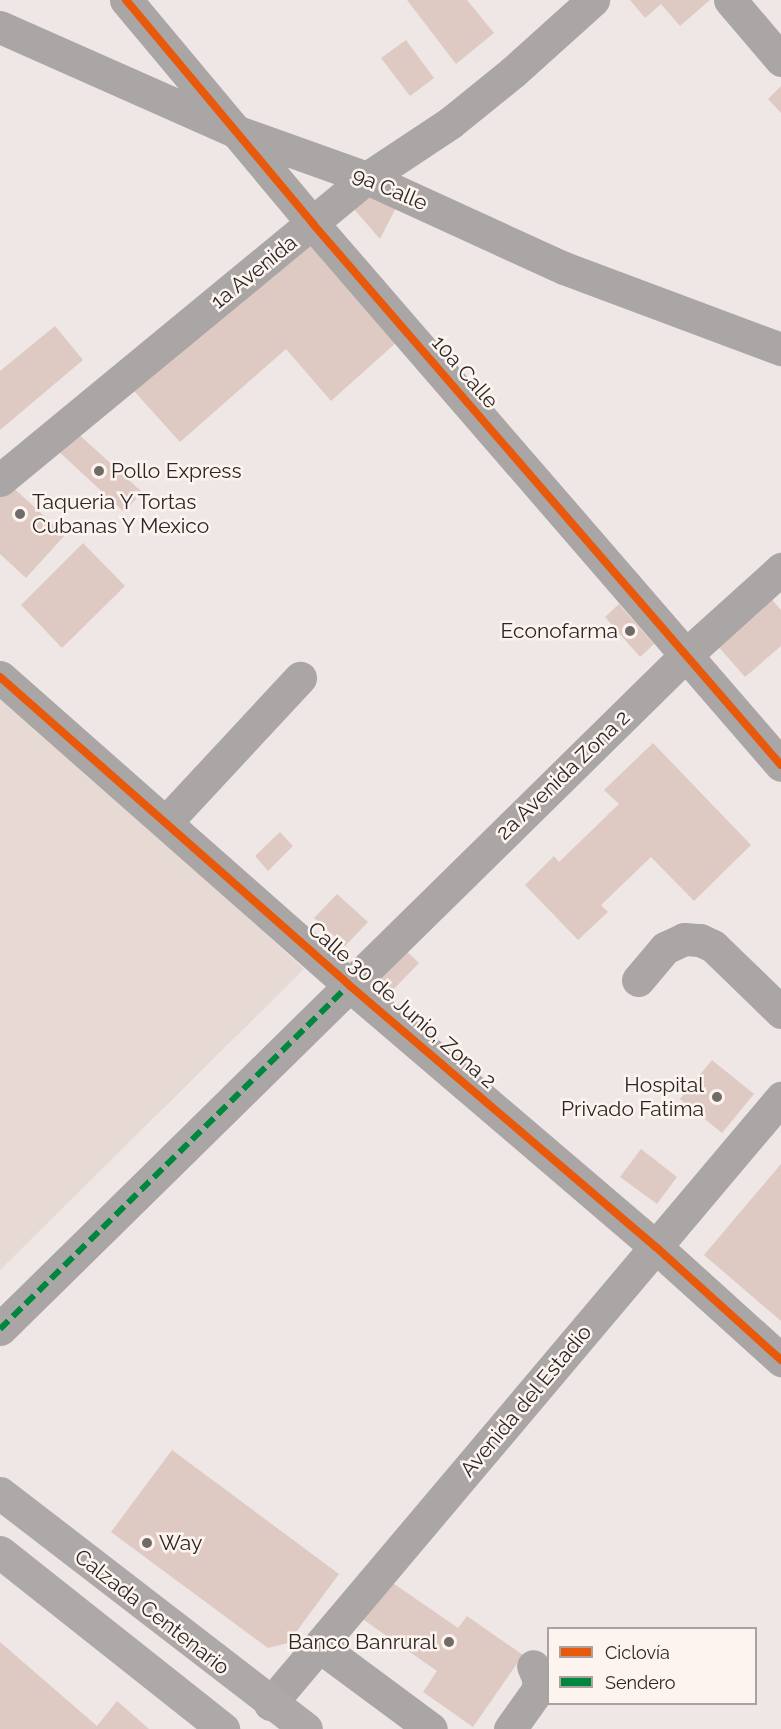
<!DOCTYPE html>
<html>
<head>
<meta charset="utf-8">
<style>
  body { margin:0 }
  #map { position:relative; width:781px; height:1729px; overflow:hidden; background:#eee7e5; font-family:Raleway,sans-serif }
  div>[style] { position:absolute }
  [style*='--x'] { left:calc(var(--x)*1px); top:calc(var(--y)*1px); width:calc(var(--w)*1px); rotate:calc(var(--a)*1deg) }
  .built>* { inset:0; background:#e7d9d4 }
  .building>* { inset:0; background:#decac2 }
  .minor>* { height:33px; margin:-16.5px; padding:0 16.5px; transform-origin:16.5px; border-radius:16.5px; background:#a9a6a5 }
  .major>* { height:33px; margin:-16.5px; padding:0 16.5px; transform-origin:16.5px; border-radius:16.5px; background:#ada9a8 }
  .quiet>* { height:6px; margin-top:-3px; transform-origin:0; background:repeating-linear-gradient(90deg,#00873e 0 12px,transparent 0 18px) }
  .cycleway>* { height:8px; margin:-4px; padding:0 4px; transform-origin:4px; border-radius:4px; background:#e8590c }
  .dots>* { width:16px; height:16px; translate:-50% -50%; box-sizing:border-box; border:3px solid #fdf4f0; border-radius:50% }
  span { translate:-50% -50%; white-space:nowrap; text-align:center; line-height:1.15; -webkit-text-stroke:5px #fdf4f0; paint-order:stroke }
  .street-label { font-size:21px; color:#2c2725 }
  .poi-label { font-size:21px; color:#2c2725 }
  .left { translate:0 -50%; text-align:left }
  .right { translate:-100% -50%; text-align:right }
  .legend { position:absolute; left:547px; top:1627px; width:210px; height:78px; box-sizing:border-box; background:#fdf4f0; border:2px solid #a9a29f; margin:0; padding:8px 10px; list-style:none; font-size:18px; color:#2c2725 }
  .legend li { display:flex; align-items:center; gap:12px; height:30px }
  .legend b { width:30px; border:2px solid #a9a29f }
</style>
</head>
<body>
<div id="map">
  <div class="built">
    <div style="clip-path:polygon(0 693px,304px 969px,0 1270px)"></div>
  </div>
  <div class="building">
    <div style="clip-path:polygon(407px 0,467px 0,494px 33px,456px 64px)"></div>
    <div style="clip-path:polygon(630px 0,710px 0,680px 26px,661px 4px,645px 18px)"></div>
    <div style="clip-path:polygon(406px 40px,434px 78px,410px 96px,381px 58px)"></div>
    <div style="clip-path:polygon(781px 86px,781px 113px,768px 99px)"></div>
    <div style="clip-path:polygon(380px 184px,402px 196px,380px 239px,353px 208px)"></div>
    <div style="clip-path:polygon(307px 238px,398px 341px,331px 401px,286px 349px,180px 442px,134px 391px)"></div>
    <div style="clip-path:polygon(55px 326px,83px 360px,0 430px,0 371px)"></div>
    <div style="clip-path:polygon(74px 430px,142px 492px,124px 512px,56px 449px)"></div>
    <div style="clip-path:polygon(8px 483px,65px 535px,26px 578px,0 554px,0 492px)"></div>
    <div style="clip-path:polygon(83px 543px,125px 586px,62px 648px,21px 605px)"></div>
    <div style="clip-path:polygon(762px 588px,781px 610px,781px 646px,745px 677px,716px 644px)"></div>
    <div style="clip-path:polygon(619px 604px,654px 644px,640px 657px,605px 617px)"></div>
    <div style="clip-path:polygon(653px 743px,751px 845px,694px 901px,651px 857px,601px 905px,608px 912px,578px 940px,525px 885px,554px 856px,559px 862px,619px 804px,604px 790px)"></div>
    <div style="clip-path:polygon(280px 832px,293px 846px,268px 871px,255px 856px)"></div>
    <div style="clip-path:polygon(337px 894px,368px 922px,345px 946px,314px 918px)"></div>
    <div style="clip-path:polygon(399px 944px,419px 963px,389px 994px,369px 976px)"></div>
    <div style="clip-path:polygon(712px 1060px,754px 1094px,722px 1133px,680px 1099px)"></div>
    <div style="clip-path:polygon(641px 1149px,677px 1177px,657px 1204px,620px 1177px)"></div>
    <div style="clip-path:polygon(781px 1164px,781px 1321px,704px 1255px)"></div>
    <div style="clip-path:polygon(172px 1450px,339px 1574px,288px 1643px,268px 1648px,111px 1532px)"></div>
    <div style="clip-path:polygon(387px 1579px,458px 1628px,467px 1616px,523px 1655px,473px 1727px,423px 1692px,437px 1671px,361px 1618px)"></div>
    <div style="clip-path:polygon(0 1642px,97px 1726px,117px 1701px,149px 1729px,0 1729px)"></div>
  </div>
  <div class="minor">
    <div style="--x:126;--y:0;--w:292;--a:50.1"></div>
    <div style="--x:313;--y:224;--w:715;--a:49.14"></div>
    <div style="--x:730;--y:0;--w:79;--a:49.6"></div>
    <div style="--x:0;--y:27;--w:257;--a:23.9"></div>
    <div style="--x:235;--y:131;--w:140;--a:19.6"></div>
    <div style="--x:367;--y:178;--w:217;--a:24.6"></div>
    <div style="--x:564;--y:268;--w:232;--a:20.5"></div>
    <div style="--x:0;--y:480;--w:475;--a:-39.5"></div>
    <div style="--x:367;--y:178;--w:100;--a:-33.5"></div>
    <div style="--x:450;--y:123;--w:81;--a:-39"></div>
    <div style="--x:513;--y:72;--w:108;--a:-42"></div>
    <div style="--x:0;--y:677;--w:465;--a:41.4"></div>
    <div style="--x:349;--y:985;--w:404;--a:40.5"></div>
    <div style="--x:656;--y:1247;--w:169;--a:42.1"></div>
    <div style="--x:166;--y:822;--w:197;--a:-47.1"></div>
    <div style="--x:638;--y:980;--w:42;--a:-49.8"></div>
    <div style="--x:665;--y:948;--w:21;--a:-25"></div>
    <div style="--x:684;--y:939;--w:16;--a:4"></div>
    <div style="--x:700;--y:940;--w:14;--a:25"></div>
    <div style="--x:713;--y:946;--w:95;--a:44.1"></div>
    <div style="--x:0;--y:1329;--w:963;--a:-44.5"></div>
    <div style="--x:687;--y:654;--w:127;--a:-42.1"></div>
    <div style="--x:319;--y:1646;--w:139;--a:36.5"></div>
    <div style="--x:270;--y:1704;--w:793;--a:-49.86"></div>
    <div style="--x:510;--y:1729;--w:47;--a:-54.6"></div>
    <div style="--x:537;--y:1691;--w:11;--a:-80"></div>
    <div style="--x:539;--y:1680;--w:15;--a:-113"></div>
  </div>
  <div class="major">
    <div style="--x:0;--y:1493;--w:386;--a:37.6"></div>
    <div style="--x:0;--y:1552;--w:285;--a:38.4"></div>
  </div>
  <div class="quiet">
    <div style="--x:0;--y:1329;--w:490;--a:-44.6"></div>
  </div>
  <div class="cycleway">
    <div style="--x:126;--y:0;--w:292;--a:50.1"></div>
    <div style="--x:313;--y:224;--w:715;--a:49.14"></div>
    <div style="--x:0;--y:677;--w:465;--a:41.4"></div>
    <div style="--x:349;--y:985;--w:404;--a:40.5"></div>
    <div style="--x:656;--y:1247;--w:169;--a:42.1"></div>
  </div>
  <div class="dots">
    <div style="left:99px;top:471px;background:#706a68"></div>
    <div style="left:20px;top:514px;background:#706a68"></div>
    <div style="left:630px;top:631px;background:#706a68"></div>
    <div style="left:717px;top:1097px;background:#706a68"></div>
    <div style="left:147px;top:1543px;background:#706a68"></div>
    <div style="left:449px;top:1642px;background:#706a68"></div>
  </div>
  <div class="street-label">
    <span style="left:390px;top:189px;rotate:23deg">9a Calle</span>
    <span style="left:254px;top:272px;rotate:-39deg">1a Avenida</span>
    <span style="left:465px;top:372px;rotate:49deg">10a Calle</span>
    <span style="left:563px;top:775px;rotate:-44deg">2a Avenida Zona 2</span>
    <span style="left:402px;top:1005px;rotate:41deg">Calle 30 de Junio, Zona 2</span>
    <span style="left:526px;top:1401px;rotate:-50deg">Avenida del Estadio</span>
    <span style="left:152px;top:1612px;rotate:38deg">Calzada Centenario</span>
  </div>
  <div class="poi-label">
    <span class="left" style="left:111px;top:471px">Pollo Express</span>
    <span class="left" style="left:32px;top:514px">Taqueria Y Tortas<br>Cubanas Y Mexico</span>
    <span class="right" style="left:618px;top:631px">Econofarma</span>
    <span class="right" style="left:704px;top:1097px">Hospital<br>Privado Fatima</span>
    <span class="left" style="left:159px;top:1543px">Way</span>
    <span class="right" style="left:437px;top:1642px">Banco Banrural</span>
  </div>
  <ul class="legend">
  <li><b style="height:8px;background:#e8590c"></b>Ciclovía</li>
  <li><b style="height:8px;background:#00873e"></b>Sendero</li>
  </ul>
</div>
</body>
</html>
